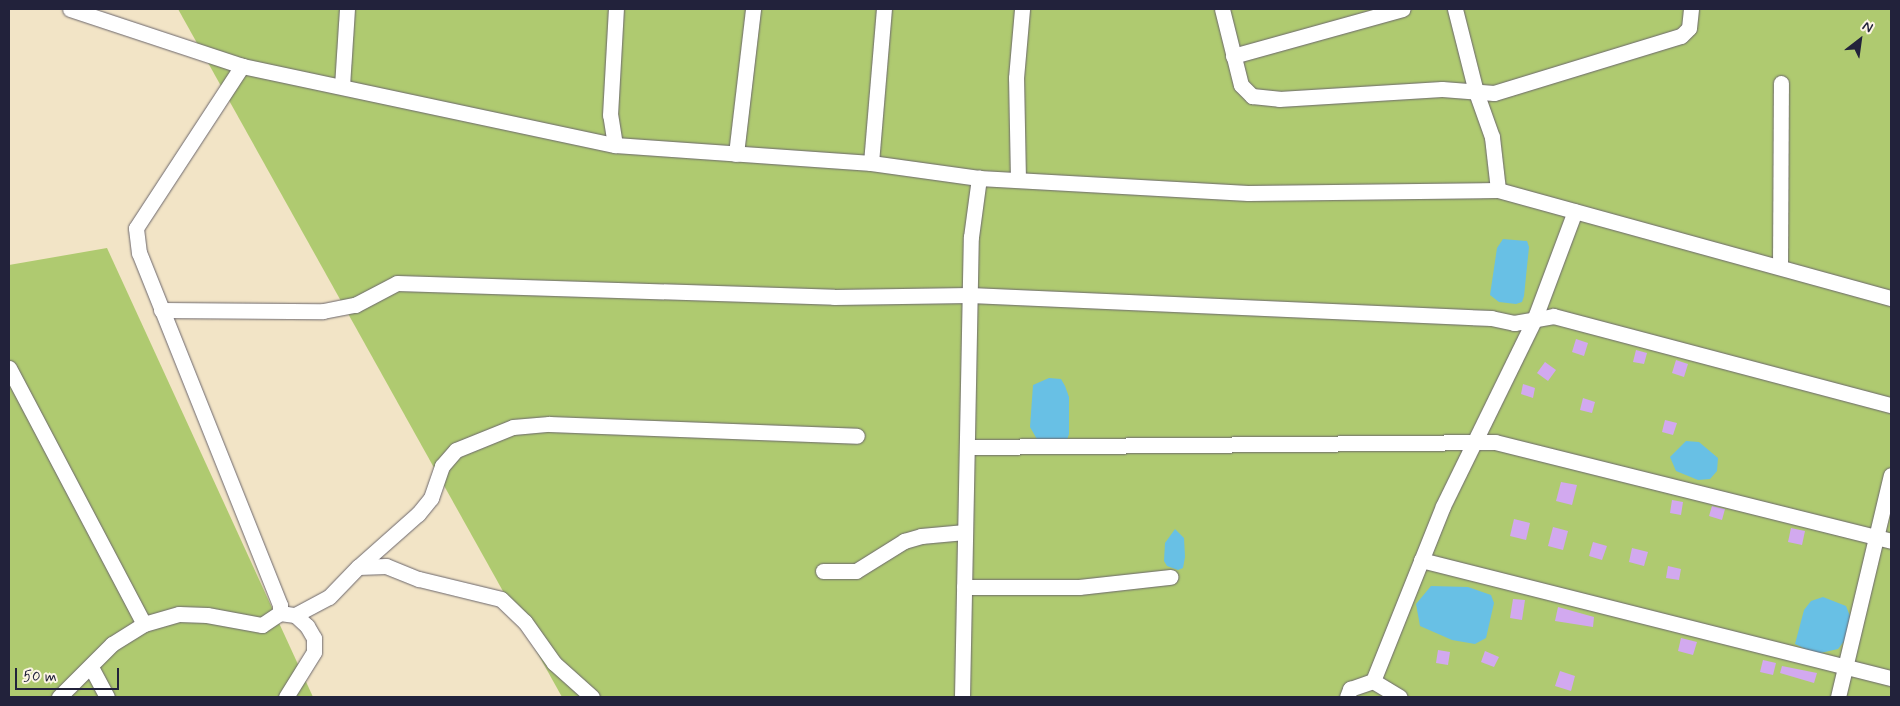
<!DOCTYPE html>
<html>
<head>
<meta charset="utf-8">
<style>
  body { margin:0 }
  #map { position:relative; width:1900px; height:706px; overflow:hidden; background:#f2e4c6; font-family:Mynerve,sans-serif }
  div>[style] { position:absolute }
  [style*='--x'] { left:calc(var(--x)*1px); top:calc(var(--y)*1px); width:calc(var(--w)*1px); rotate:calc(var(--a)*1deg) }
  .green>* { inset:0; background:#afca70 }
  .water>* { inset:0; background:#68c0e5 }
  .building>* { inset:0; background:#d2a9ef }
  .roads { filter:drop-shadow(0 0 1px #6b666c) drop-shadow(0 0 1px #6b666c) }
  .minor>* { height:15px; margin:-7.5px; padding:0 7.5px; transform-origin:7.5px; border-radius:7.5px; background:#fff }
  span { translate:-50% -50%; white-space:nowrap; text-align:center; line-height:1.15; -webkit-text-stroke:4.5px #fcf5e5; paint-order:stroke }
  .frame { position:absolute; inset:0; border:10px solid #22223b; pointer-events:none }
  .north { position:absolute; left:1835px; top:15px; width:50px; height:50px; -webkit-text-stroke:4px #fcf5e5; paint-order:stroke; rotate:30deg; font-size:14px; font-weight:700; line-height:20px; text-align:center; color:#22223b }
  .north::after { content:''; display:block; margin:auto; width:18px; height:22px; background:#22223b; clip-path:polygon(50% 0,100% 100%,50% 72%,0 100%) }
  .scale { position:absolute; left:15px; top:668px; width:104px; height:22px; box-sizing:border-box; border:2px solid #22223b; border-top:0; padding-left:6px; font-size:15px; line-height:18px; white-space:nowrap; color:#22223b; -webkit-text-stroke:4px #fcf5e5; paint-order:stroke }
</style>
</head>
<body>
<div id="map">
  <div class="green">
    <div style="clip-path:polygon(178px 9px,1891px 9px,1891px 697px,562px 697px)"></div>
    <div style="clip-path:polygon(107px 248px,313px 697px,9px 697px,9px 265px)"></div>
  </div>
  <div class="water">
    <div style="clip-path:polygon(1503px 239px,1527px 241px,1529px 247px,1524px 296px,1522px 302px,1516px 304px,1499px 302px,1490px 295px,1497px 248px)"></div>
    <div style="clip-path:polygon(1049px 378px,1061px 379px,1065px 386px,1069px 397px,1069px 434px,1067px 440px,1038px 441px,1030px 427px,1033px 385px)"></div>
    <div style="clip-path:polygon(1686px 441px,1699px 442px,1718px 458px,1717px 471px,1710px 479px,1698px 480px,1676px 471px,1670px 457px)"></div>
    <div style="clip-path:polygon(1175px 529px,1184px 538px,1185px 557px,1183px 568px,1178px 570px,1167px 566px,1164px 561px,1165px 543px)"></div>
    <div style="clip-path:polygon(1431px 586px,1468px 587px,1491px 595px,1494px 603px,1486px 638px,1475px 644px,1452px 640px,1420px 626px,1416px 604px)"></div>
    <div style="clip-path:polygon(1823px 597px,1846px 606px,1850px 616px,1845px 640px,1838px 649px,1816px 654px,1795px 644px,1804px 610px,1811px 601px)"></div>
  </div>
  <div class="building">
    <div style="clip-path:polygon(1576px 339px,1588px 343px,1584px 356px,1572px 352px)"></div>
    <div style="clip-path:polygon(1636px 350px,1647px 353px,1644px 364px,1633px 362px)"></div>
    <div style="clip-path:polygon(1676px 360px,1688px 364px,1684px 377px,1672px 373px)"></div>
    <div style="clip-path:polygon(1545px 362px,1556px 370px,1548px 381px,1537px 373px)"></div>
    <div style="clip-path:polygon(1523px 384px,1535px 388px,1533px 398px,1521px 394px)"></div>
    <div style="clip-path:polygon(1583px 398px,1595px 402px,1592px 413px,1580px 410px)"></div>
    <div style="clip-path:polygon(1665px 420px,1677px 423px,1673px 435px,1662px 432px)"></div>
    <div style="clip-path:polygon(1561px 482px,1577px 485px,1572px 505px,1556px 501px)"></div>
    <div style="clip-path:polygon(1672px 500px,1683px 502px,1681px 515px,1670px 513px)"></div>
    <div style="clip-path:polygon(1712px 506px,1725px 509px,1722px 520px,1709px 516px)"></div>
    <div style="clip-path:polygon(1514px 519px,1530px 523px,1526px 540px,1510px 536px)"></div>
    <div style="clip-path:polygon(1553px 527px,1568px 531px,1563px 550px,1548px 546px)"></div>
    <div style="clip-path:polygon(1791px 528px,1805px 531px,1802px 545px,1788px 542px)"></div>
    <div style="clip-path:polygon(1593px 542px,1607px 546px,1602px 560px,1589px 556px)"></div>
    <div style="clip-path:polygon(1632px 548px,1648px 552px,1644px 566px,1629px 562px)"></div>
    <div style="clip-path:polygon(1668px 566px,1681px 569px,1679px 580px,1666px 578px)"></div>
    <div style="clip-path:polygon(1513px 599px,1525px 600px,1522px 620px,1510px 618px)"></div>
    <div style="clip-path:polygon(1558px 607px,1594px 617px,1593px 627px,1555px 621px)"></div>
    <div style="clip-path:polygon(1681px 638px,1697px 642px,1693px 655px,1678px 651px)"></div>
    <div style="clip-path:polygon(1438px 650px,1450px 652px,1448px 665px,1436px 663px)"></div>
    <div style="clip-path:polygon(1485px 651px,1499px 657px,1494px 667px,1481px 662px)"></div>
    <div style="clip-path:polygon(1763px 660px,1776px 663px,1773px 675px,1760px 672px)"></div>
    <div style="clip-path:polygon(1782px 666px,1817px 673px,1814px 683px,1780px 673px)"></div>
    <div style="clip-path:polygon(1560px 671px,1575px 676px,1571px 691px,1555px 686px)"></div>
  </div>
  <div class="roads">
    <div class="minor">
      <div style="--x:70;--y:9;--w:181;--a:18.3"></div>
      <div style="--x:242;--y:66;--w:381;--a:12"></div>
      <div style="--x:615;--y:145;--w:257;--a:4"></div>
      <div style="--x:871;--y:163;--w:109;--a:7.9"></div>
      <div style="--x:979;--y:178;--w:269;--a:3.2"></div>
      <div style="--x:1248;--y:193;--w:250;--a:-0.7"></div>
      <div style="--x:1498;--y:190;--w:408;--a:15.4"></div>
      <div style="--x:1222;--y:9;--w:78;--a:76"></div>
      <div style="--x:1241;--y:85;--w:16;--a:45"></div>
      <div style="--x:1252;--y:96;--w:27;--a:6"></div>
      <div style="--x:1279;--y:99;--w:163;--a:-3.5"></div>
      <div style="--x:1442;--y:89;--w:52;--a:4.4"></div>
      <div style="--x:1494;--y:93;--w:195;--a:-17"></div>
      <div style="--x:1681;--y:36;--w:11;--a:-45"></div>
      <div style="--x:1689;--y:28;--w:19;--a:-84"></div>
      <div style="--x:1455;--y:9;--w:86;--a:75.8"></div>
      <div style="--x:1476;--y:92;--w:48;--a:70.4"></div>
      <div style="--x:1492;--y:137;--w:53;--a:83.5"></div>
      <div style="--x:1233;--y:56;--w:176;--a:-15.5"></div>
      <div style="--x:342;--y:86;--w:77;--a:-86.3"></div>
      <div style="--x:615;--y:145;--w:30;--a:-99"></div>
      <div style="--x:610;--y:115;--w:106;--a:-86.8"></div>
      <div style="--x:736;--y:154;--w:146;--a:-83.3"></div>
      <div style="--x:871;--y:163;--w:155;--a:-85.2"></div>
      <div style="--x:1018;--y:180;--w:102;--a:-91.1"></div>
      <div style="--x:1016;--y:78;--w:69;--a:-85"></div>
      <div style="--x:1780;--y:267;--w:184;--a:-89.7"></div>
      <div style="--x:161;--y:310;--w:162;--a:0.4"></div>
      <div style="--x:323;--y:311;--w:33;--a:-11"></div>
      <div style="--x:355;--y:305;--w:47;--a:-27.6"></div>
      <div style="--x:397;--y:283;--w:437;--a:1.8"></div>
      <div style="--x:834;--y:297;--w:136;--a:-0.8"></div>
      <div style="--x:970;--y:295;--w:522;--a:2.53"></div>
      <div style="--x:1491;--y:318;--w:24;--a:12"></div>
      <div style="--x:1514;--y:323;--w:40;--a:-10"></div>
      <div style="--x:1553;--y:316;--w:350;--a:14.8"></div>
      <div style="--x:9;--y:368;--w:289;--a:62.2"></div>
      <div style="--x:967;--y:447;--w:528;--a:-0.54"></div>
      <div style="--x:1495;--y:442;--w:408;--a:14"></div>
      <div style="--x:1421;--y:560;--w:485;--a:14.1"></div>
      <div style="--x:358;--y:567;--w:28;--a:-2"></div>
      <div style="--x:386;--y:566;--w:35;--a:22"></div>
      <div style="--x:419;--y:579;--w:84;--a:13.7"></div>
      <div style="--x:501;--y:599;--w:33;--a:44"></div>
      <div style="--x:525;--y:622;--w:50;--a:54.7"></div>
      <div style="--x:554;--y:663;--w:51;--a:41.8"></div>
      <div style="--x:823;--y:571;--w:33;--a:0"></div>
      <div style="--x:856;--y:571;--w:57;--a:-32"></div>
      <div style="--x:904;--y:541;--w:18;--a:-16"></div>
      <div style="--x:921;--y:536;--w:44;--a:-5.2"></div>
      <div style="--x:964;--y:587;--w:115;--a:0"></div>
      <div style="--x:1079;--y:587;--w:92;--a:-6.3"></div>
      <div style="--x:280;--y:613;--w:15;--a:8"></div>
      <div style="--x:295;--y:615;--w:38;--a:-28"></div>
      <div style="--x:329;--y:597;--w:42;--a:-46"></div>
      <div style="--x:358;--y:567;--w:80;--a:-41.5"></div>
      <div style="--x:418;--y:514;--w:21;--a:-51"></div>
      <div style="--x:431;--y:498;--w:34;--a:-71"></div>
      <div style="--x:442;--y:466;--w:21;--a:-49"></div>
      <div style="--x:456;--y:450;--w:61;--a:-22"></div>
      <div style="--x:513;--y:427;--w:36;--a:-5"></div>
      <div style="--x:549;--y:424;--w:308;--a:2.2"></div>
      <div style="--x:91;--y:667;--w:34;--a:62"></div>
      <div style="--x:1373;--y:681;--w:31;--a:31"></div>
      <div style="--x:59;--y:697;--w:75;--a:-45"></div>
      <div style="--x:112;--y:644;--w:38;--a:-32"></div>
      <div style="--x:144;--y:624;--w:36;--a:-16"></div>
      <div style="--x:179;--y:614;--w:28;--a:2"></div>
      <div style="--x:207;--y:615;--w:56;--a:10.3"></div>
      <div style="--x:262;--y:625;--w:22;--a:-34"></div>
      <div style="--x:280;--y:613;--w:8;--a:-90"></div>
      <div style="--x:280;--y:605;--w:379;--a:-111.8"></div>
      <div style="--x:139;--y:253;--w:25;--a:-97"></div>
      <div style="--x:136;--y:228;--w:194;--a:-56.8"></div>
      <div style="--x:286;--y:697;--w:53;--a:-58.1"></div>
      <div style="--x:314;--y:652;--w:14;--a:-90"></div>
      <div style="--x:314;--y:638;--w:14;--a:-120"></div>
      <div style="--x:307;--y:626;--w:16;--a:-137"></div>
      <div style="--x:962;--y:697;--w:460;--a:-88.9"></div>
      <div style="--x:971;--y:237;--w:60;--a:-82.3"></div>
      <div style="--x:1347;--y:697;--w:9;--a:-69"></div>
      <div style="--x:1350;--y:689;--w:24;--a:-19"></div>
      <div style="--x:1373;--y:681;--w:188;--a:-68.2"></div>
      <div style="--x:1443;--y:506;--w:207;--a:-63.9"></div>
      <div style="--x:1534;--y:320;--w:116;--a:-69.4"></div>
      <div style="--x:1838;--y:697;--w:228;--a:-76.6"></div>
    </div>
  </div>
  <div class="frame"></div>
  <div class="north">N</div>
  <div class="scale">50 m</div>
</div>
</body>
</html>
